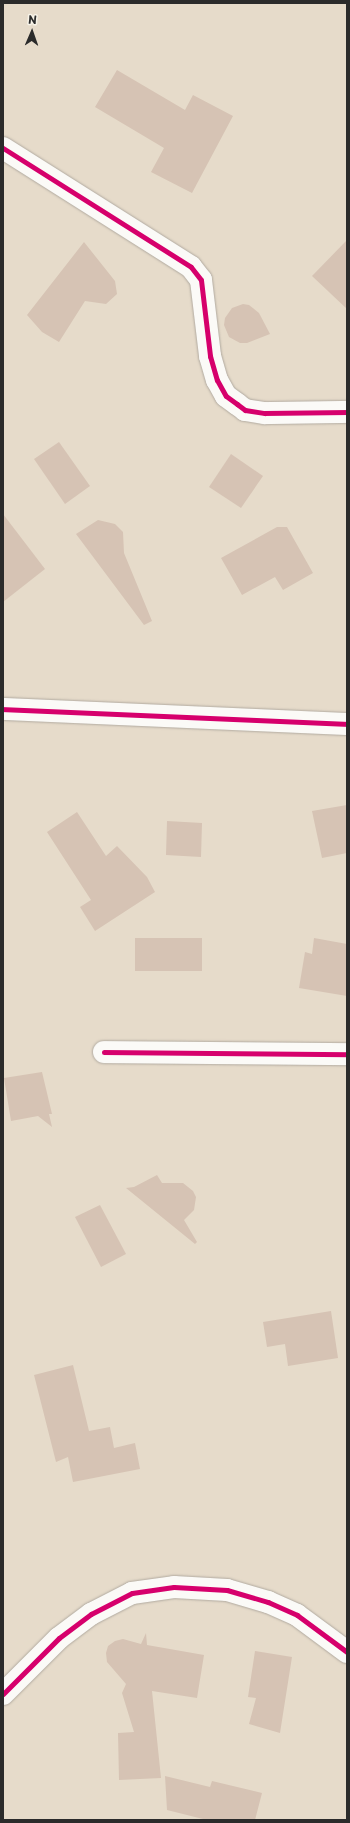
<!DOCTYPE html>
<html>
<head>
<meta charset="utf-8">
<style>
  body { margin:0 }
  #map { position:relative; width:350px; height:1823px; overflow:hidden; background:#e6dbca; font-family:"Playpen Sans",sans-serif }
  div>[style] { position:absolute }
  [style*='--x'] { left:calc(var(--x)*1px); top:calc(var(--y)*1px); width:calc(var(--w)*1px); rotate:calc(var(--a)*1deg) }
  .building>* { inset:0; background:#d6c3b4 }
  .roads { filter:drop-shadow(0 0 1px #b1aaa0) drop-shadow(0 0 1px #b1aaa0) }
  .street>* { height:22px; margin:-11px; padding:0 11px; transform-origin:11px; border-radius:11px; background:#fbfaf7 }
  .secondary>* { height:22px; margin:-11px; padding:0 11px; transform-origin:11px; border-radius:11px; background:#fbfaf7 }
  .cycleway>* { height:5px; margin:-2.5px; padding:0 2.5px; transform-origin:2.5px; border-radius:2.5px; background:#d6006c }
  span { translate:-50% -50%; white-space:nowrap; text-align:center; line-height:1.15; -webkit-text-stroke:3px #f7f3e8; paint-order:stroke }
  .frame { position:absolute; inset:0; border:4px solid #2b2b2b; pointer-events:none }
  .north { position:absolute; left:12px; top:12px; width:40px; height:40px; -webkit-text-stroke:3px #f7f3e8; paint-order:stroke; rotate:2deg; font-size:11px; font-weight:700; line-height:16px; text-align:center; color:#2b2b2b }
  .north::after { content:''; display:block; margin:auto; width:14px; height:18px; background:#2b2b2b; clip-path:polygon(50% 0,100% 100%,50% 72%,0 100%) }
</style>
</head>
<body>
<div id="map">
  <div class="building">
    <div style="clip-path:polygon(117px 70px,185px 110px,193px 95px,233px 116px,192px 193px,151px 172px,164px 148px,95px 107px)"></div>
    <div style="clip-path:polygon(347px 240px,347px 309px,312px 276px)"></div>
    <div style="clip-path:polygon(84px 242px,115px 281px,117px 294px,106px 304px,85px 301px,59px 342px,42px 332px,27px 315px)"></div>
    <div style="clip-path:polygon(243px 304px,249px 305px,259px 313px,270px 334px,247px 343px,240px 343px,229px 337px,224px 325px,225px 318px,232px 308px)"></div>
    <div style="clip-path:polygon(59px 442px,90px 486px,65px 504px,34px 459px)"></div>
    <div style="clip-path:polygon(231px 454px,263px 476px,241px 508px,209px 487px)"></div>
    <div style="clip-path:polygon(3px 514px,45px 569px,3px 602px)"></div>
    <div style="clip-path:polygon(98px 520px,115px 524px,123px 532px,124px 553px,152px 621px,144px 625px,76px 534px)"></div>
    <div style="clip-path:polygon(277px 527px,287px 527px,313px 573px,283px 590px,275px 577px,242px 595px,221px 558px)"></div>
    <div style="clip-path:polygon(347px 805px,347px 853px,322px 858px,312px 811px)"></div>
    <div style="clip-path:polygon(77px 812px,106px 856px,117px 846px,147px 877px,155px 892px,95px 931px,80px 907px,91px 900px,47px 832px)"></div>
    <div style="clip-path:polygon(167px 821px,202px 823px,201px 857px,166px 855px)"></div>
    <div style="clip-path:polygon(135px 938px,202px 938px,202px 971px,135px 971px)"></div>
    <div style="clip-path:polygon(314px 938px,347px 944px,347px 996px,299px 988px,305px 952px,312px 954px)"></div>
    <div style="clip-path:polygon(42px 1072px,52px 1114px,49px 1114px,52px 1127px,38px 1116px,11px 1121px,4px 1078px)"></div>
    <div style="clip-path:polygon(157px 1175px,162px 1183px,183px 1183px,193px 1191px,196px 1197px,194px 1210px,184px 1220px,197px 1242px,195px 1244px,126px 1188px,134px 1187px)"></div>
    <div style="clip-path:polygon(100px 1205px,126px 1254px,101px 1267px,75px 1217px)"></div>
    <div style="clip-path:polygon(331px 1311px,338px 1358px,288px 1366px,285px 1344px,267px 1347px,263px 1322px)"></div>
    <div style="clip-path:polygon(73px 1365px,89px 1431px,110px 1427px,114px 1448px,135px 1443px,140px 1469px,73px 1482px,68px 1457px,56px 1462px,34px 1375px)"></div>
    <div style="clip-path:polygon(146px 1633px,147px 1645px,204px 1655px,197px 1698px,152px 1691px,161px 1778px,119px 1780px,118px 1733px,134px 1732px,122px 1693px,126px 1684px,107px 1662px,106px 1653px,108px 1646px,115px 1641px,123px 1639px,141px 1644px)"></div>
    <div style="clip-path:polygon(255px 1651px,292px 1657px,280px 1733px,249px 1724px,256px 1698px,248px 1697px)"></div>
    <div style="clip-path:polygon(165px 1776px,210px 1787px,212px 1781px,262px 1793px,255px 1820px,207px 1820px,167px 1810px)"></div>
  </div>
  <div class="roads">
    <div class="street">
      <div style="--x:3;--y:148;--w:222;--a:32.3"></div>
      <div style="--x:191;--y:267;--w:16;--a:52"></div>
      <div style="--x:201;--y:280;--w:77;--a:83.2"></div>
      <div style="--x:210;--y:356;--w:25;--a:74"></div>
      <div style="--x:217;--y:380;--w:18;--a:61"></div>
      <div style="--x:226;--y:396;--w:14;--a:36"></div>
      <div style="--x:237;--y:404;--w:10;--a:37"></div>
      <div style="--x:245;--y:410;--w:20;--a:9"></div>
      <div style="--x:265;--y:413;--w:82;--a:-0.7"></div>
      <div style="--x:104;--y:1052;--w:243;--a:0.5"></div>
      <div style="--x:3;--y:1694;--w:79;--a:-45"></div>
      <div style="--x:59;--y:1638;--w:40;--a:-37"></div>
      <div style="--x:91;--y:1614;--w:46;--a:-27.1"></div>
      <div style="--x:132;--y:1593;--w:42;--a:-8.1"></div>
      <div style="--x:174;--y:1587;--w:53;--a:3.2"></div>
      <div style="--x:227;--y:1590;--w:43;--a:16.3"></div>
      <div style="--x:268;--y:1602;--w:32;--a:24"></div>
      <div style="--x:297;--y:1615;--w:62;--a:36.5"></div>
    </div>
    <div class="secondary">
      <div style="--x:3;--y:709;--w:344;--a:2.5"></div>
    </div>
  </div>
  <div class="cycleway">
    <div style="--x:3;--y:148;--w:222;--a:32.3"></div>
    <div style="--x:191;--y:267;--w:16;--a:52"></div>
    <div style="--x:201;--y:280;--w:77;--a:83.2"></div>
    <div style="--x:210;--y:356;--w:25;--a:74"></div>
    <div style="--x:217;--y:380;--w:18;--a:61"></div>
    <div style="--x:226;--y:396;--w:14;--a:36"></div>
    <div style="--x:237;--y:404;--w:10;--a:37"></div>
    <div style="--x:245;--y:410;--w:20;--a:9"></div>
    <div style="--x:265;--y:413;--w:82;--a:-0.7"></div>
    <div style="--x:3;--y:709;--w:344;--a:2.5"></div>
    <div style="--x:104;--y:1052;--w:243;--a:0.5"></div>
    <div style="--x:3;--y:1694;--w:79;--a:-45"></div>
    <div style="--x:59;--y:1638;--w:40;--a:-37"></div>
    <div style="--x:91;--y:1614;--w:46;--a:-27.1"></div>
    <div style="--x:132;--y:1593;--w:42;--a:-8.1"></div>
    <div style="--x:174;--y:1587;--w:53;--a:3.2"></div>
    <div style="--x:227;--y:1590;--w:43;--a:16.3"></div>
    <div style="--x:268;--y:1602;--w:32;--a:24"></div>
    <div style="--x:297;--y:1615;--w:62;--a:36.5"></div>
  </div>
  <div class="frame"></div>
  <div class="north">N</div>
</div>
</body>
</html>
